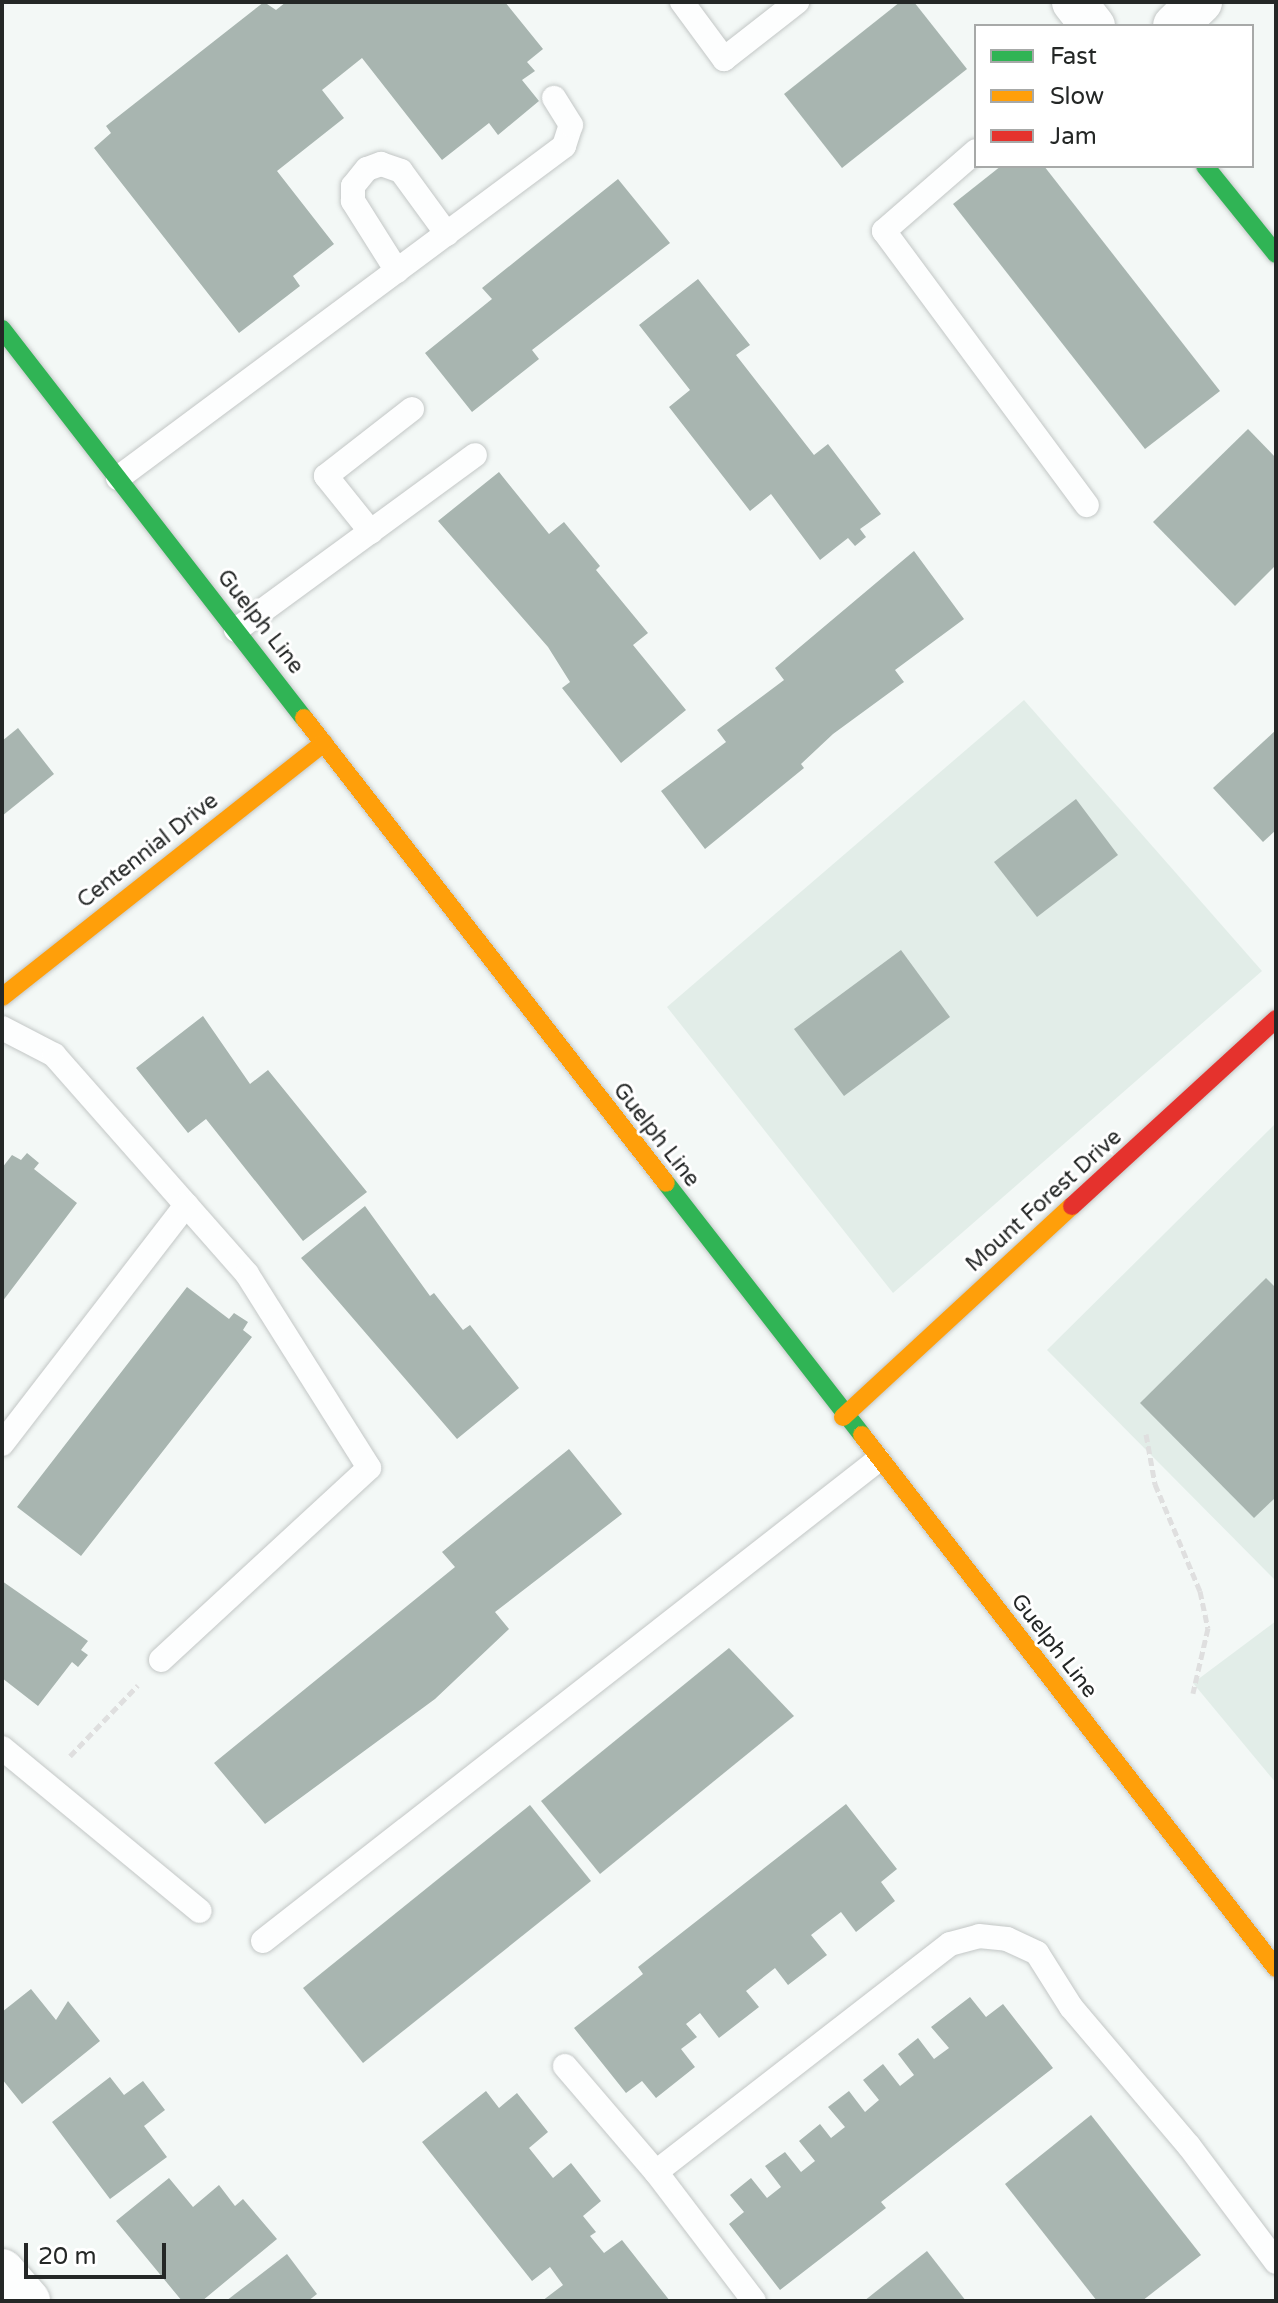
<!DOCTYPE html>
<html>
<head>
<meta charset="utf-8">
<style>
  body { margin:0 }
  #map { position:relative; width:1278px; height:2303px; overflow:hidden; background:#f3f8f6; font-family:"Varela Round",sans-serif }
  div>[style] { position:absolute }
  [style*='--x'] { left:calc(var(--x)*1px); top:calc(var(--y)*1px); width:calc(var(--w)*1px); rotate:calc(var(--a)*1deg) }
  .built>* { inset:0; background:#e2ede8 }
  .building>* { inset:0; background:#a8b5b0 }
  .path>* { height:5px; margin-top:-2.5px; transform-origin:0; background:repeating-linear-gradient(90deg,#dfdfdf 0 8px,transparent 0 12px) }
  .roads { filter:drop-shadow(0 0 2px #c3c7c6) drop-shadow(0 0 2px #c3c7c6) }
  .lane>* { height:24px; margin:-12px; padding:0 12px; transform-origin:12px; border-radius:12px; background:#fdfefe }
  .street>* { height:44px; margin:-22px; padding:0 22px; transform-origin:22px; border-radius:22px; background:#fdfefe }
  .fast>* { height:18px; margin:-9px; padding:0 9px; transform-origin:9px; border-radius:9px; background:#30b455 }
  .slow>* { height:18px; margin:-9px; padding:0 9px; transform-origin:9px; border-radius:9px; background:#ff9f0a }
  .jam>* { height:18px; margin:-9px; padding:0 9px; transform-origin:9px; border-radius:9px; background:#e5322d }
  span { translate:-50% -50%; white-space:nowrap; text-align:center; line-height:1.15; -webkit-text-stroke:6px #fff; paint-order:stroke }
  .street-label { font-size:22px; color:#242726 }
  .frame { position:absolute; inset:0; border:4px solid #242726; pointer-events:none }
  .legend { position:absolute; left:974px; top:24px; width:280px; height:144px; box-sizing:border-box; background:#fff; border:2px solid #a7a9a8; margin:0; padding:10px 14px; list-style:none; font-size:24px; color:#242726 }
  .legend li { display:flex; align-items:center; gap:16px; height:40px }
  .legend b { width:40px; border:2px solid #a7a9a8 }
  .scale { position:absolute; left:24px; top:2243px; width:142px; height:36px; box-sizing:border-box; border:4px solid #242726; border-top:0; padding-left:10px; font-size:24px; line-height:28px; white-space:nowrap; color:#242726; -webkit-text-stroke:6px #fff; paint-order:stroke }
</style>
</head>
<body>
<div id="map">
  <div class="built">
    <div style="clip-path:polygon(1024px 700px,1262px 971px,893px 1293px,667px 1007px)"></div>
    <div style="clip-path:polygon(1276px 1123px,1276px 1581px,1047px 1350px)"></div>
    <div style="clip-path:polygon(1276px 1621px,1276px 1783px,1193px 1683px)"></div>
  </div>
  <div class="building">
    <div style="clip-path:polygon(264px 2px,276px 10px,286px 2px,505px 2px,543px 49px,527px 62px,535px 71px,522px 80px,539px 101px,498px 135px,489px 123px,442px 160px,362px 58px,322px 90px,344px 118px,277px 171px,334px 244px,293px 276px,300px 286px,239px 333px,94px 148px,111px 133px,106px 126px)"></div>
    <div style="clip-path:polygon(900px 2px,914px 2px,967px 69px,842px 168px,784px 94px)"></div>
    <div style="clip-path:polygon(1001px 166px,1044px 166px,1220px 391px,1145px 449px,953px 204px)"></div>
    <div style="clip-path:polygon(618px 179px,670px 243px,532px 350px,539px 359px,472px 412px,425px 353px,492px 299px,482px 288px)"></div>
    <div style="clip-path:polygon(698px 279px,750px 345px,736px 355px,814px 455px,828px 444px,881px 514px,860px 529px,866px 537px,855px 546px,848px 538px,820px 560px,771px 494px,750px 511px,669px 407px,690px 390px,639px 325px)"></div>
    <div style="clip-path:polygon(1248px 429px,1276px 458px,1276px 565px,1235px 606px,1153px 522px)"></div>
    <div style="clip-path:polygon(499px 472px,549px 534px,564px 522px,600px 566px,596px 570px,648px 633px,633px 645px,686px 710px,621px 763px,562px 688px,570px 682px,548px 647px,438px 521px)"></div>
    <div style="clip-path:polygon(914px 551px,964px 619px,895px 670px,904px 682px,833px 734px,801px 764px,804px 768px,705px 849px,661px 791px,726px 742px,717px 730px,784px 680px,775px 668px)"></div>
    <div style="clip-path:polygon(18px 728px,54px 774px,2px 816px,2px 741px)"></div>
    <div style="clip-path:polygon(1276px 730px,1276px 830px,1263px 842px,1213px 788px)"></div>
    <div style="clip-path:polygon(1076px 799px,1118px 855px,1037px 917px,994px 862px)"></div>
    <div style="clip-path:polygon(901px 950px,950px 1017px,844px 1096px,794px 1029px)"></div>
    <div style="clip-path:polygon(203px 1016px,250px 1084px,268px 1070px,367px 1192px,303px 1241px,206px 1119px,188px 1133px,136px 1068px)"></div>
    <div style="clip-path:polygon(27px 1153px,39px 1163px,34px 1169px,77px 1203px,2px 1302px,2px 1168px,12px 1155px,21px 1160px)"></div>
    <div style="clip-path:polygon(365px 1206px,430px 1296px,434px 1293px,463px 1330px,470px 1325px,519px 1388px,457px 1439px,301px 1258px)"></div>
    <div style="clip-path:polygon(1266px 1278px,1276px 1288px,1276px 1497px,1254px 1518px,1140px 1403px)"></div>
    <div style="clip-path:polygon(187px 1287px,229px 1319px,234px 1313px,248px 1322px,243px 1330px,252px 1337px,81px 1556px,17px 1507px)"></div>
    <div style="clip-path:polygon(569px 1449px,622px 1514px,495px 1612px,509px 1629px,435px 1699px,265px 1824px,214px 1763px,455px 1567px,442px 1552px)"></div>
    <div style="clip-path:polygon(2px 1581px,88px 1641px,81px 1650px,88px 1655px,78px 1667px,72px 1662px,38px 1706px,2px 1678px)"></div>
    <div style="clip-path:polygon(729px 1648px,794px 1716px,600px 1874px,541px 1801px)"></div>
    <div style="clip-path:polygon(846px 1804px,897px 1869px,881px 1882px,895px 1901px,856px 1932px,841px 1912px,811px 1935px,827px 1955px,788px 1985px,775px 1968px,746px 1991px,759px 2007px,719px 2038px,700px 2013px,686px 2024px,697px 2037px,681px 2049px,695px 2067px,656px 2098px,642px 2081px,626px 2093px,574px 2028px,643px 1974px,638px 1967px)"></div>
    <div style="clip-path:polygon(530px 1805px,591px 1881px,363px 2063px,303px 1988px)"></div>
    <div style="clip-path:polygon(31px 1989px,56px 2020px,68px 2001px,100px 2041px,22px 2104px,2px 2079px,2px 2012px)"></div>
    <div style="clip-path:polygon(970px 1997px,986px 2017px,1003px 2004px,1053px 2068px,881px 2202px,886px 2208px,780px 2290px,729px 2224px,744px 2212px,730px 2195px,751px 2178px,767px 2198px,781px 2187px,765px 2166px,785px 2152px,801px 2172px,815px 2161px,799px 2141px,820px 2124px,831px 2138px,845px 2127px,828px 2107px,849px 2091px,865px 2112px,879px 2100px,863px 2080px,883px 2064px,900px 2086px,914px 2075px,898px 2054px,918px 2038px,934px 2059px,949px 2048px,931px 2027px)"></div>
    <div style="clip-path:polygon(110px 2077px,124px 2095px,143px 2081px,165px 2110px,144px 2126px,167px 2157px,110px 2199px,52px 2122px)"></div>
    <div style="clip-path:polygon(486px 2091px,499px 2108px,517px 2093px,548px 2132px,529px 2148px,553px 2178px,571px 2163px,601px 2201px,583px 2216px,596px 2232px,590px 2236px,604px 2253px,622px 2240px,670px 2301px,542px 2301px,563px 2285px,550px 2267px,532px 2281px,422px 2142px)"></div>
    <div style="clip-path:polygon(1091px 2115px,1201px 2255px,1142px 2301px,1097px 2301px,1005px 2184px)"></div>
    <div style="clip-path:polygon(169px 2178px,193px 2207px,219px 2185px,235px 2206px,243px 2199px,277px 2239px,202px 2301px,182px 2301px,116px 2221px)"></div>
    <div style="clip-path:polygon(927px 2251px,966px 2301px,864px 2301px)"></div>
    <div style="clip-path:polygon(287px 2254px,317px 2294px,308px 2301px,226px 2301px)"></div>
  </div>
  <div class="path">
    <div style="--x:1146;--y:1434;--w:51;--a:79.8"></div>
    <div style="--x:1155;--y:1484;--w:116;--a:67.2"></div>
    <div style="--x:1200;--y:1591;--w:38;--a:78"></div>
    <div style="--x:1208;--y:1628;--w:67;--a:103"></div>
    <div style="--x:70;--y:1756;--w:98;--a:-46.2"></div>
  </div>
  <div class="roads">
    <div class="lane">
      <div style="--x:682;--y:2;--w:71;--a:53.6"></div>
      <div style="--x:724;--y:59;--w:93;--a:-38"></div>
      <div style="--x:976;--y:151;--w:122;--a:139"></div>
      <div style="--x:884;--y:231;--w:341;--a:53.5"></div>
      <div style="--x:397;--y:271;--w:83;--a:-122.2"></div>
      <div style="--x:353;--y:201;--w:15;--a:-90"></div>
      <div style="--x:353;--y:186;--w:22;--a:-51"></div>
      <div style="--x:367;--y:169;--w:15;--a:-20"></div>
      <div style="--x:381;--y:164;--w:21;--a:19"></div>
      <div style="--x:401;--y:171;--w:78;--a:53.9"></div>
      <div style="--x:118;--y:478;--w:556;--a:-36.66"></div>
      <div style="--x:564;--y:146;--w:22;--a:-72"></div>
      <div style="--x:571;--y:125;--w:32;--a:-122"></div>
      <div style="--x:371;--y:532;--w:72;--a:-128.8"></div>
      <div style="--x:326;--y:476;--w:109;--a:-37.9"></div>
      <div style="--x:236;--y:630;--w:296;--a:-36.2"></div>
      <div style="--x:2;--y:1028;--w:59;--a:27.4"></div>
      <div style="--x:54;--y:1055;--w:292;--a:48.6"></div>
      <div style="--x:247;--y:1274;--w:229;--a:57.8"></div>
      <div style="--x:369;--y:1468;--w:283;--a:137.3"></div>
      <div style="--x:2;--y:1444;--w:302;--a:-52.4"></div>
      <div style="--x:2;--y:1748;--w:256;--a:39.5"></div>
      <div style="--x:263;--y:1941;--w:781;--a:-38.03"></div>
      <div style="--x:565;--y:2066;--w:140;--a:49.4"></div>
      <div style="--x:656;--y:2172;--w:162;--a:52.8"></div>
      <div style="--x:656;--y:2172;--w:372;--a:-37.8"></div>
      <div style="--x:950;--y:1944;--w:30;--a:-15"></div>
      <div style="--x:979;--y:1936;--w:28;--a:6"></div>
      <div style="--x:1007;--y:1939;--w:33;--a:25"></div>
      <div style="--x:1037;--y:1953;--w:64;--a:57.8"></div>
      <div style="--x:1071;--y:2007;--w:182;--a:49.7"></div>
      <div style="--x:1189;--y:2146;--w:145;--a:53.1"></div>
    </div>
    <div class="street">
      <div style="--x:1074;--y:2;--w:31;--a:52"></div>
      <div style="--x:1175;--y:26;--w:35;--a:-44"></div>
      <div style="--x:2;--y:2271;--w:40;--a:49"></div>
    </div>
    <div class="fast">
      <div style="--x:1205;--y:166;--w:113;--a:51.1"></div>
      <div style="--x:2;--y:329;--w:492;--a:52.2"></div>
      <div style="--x:666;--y:1183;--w:319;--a:52.1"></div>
    </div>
    <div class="slow">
      <div style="--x:304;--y:718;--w:589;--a:52.1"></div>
      <div style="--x:2;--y:997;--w:410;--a:-38.3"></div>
      <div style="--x:843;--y:1417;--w:311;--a:-42.7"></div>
      <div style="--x:862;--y:1435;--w:675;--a:52.16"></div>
    </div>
    <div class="jam">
      <div style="--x:1072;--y:1206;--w:277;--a:-42.5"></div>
    </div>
  </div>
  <div class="street-label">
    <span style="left:260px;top:622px;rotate:52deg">Guelph Line</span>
    <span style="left:148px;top:851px;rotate:-38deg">Centennial Drive</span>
    <span style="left:656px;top:1135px;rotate:52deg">Guelph Line</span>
    <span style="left:1044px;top:1201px;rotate:-42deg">Mount Forest Drive</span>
    <span style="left:1054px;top:1646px;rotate:52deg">Guelph Line</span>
  </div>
  <div class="frame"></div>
  <ul class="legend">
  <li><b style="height:10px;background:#30b455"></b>Fast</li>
  <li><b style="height:10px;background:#ff9f0a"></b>Slow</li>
  <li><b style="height:10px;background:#e5322d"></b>Jam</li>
  </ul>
  <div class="scale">20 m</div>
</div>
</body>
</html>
